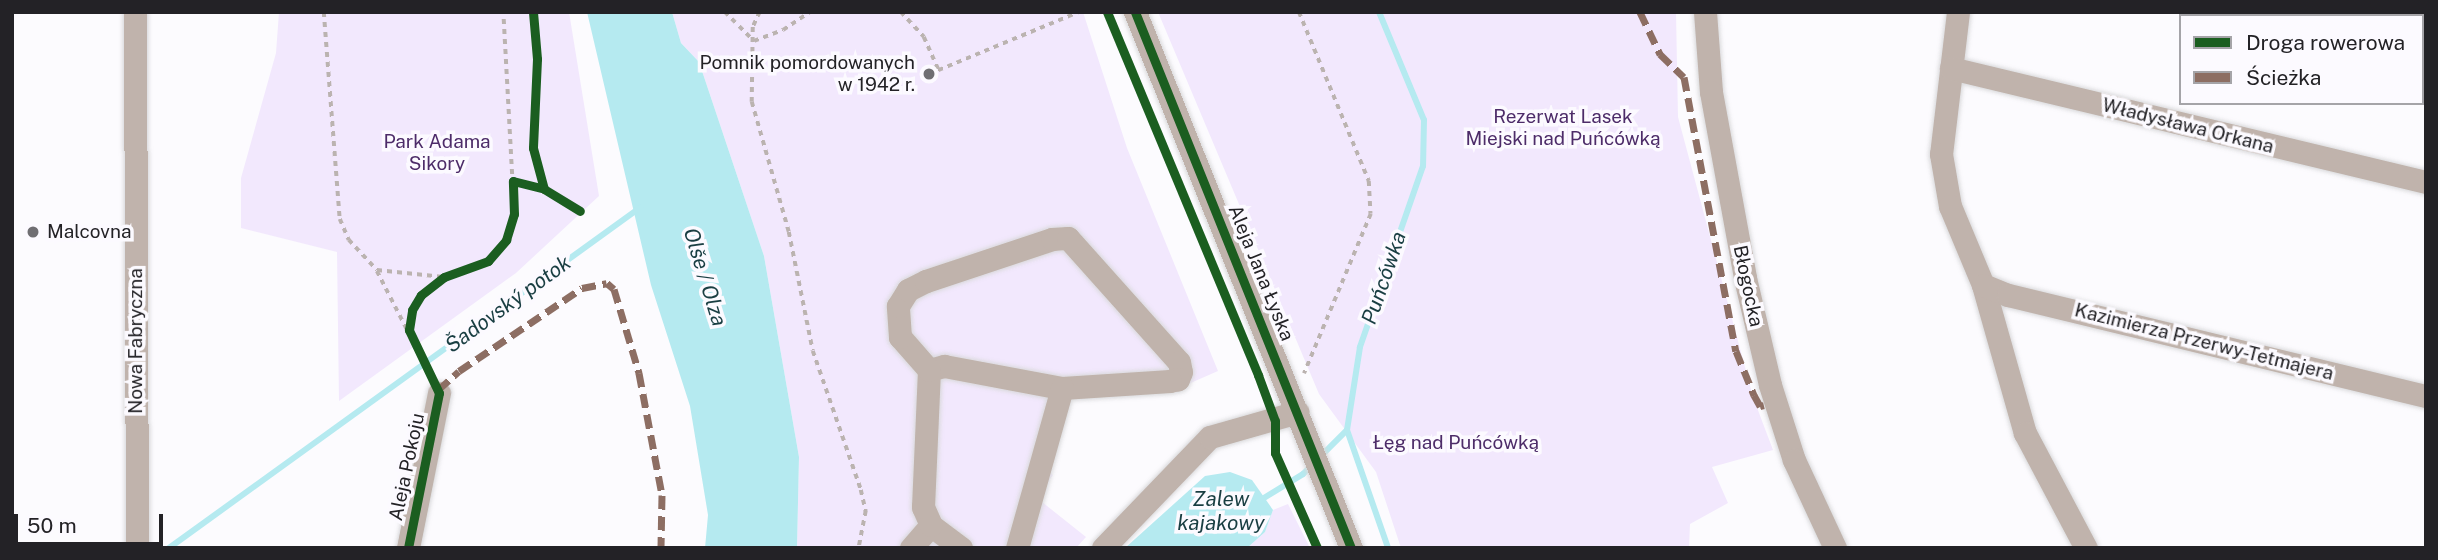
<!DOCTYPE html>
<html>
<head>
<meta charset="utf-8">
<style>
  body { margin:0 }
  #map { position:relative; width:2438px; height:560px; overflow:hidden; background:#fcfbfe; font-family:"Public Sans",sans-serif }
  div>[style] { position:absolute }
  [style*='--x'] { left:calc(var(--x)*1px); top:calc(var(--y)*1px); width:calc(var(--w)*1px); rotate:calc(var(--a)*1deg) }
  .green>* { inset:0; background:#f2e8fd }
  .water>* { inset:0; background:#b5eaf0 }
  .stream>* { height:6px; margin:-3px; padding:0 3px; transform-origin:3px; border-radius:3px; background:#b5eaf0 }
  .path>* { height:3.5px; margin-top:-1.75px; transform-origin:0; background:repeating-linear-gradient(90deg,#bbb3b0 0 5px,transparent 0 10px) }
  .roads { filter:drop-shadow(0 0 2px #d9d9db) drop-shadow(0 0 2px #d9d9db) }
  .minor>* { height:23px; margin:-11.5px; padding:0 11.5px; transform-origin:11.5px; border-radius:11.5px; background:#c0b3ac }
  .quiet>* { height:7px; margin-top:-3.5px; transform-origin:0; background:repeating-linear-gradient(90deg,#8d6e63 0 14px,transparent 0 21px) }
  .cycleway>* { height:9px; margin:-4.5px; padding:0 4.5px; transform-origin:4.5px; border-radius:4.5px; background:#1b5e20 }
  .dots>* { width:19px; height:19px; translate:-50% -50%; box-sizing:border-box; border:4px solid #fcfaff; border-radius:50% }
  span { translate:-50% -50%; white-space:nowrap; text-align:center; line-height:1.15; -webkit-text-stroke:7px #fcfaff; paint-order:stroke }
  .poi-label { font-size:19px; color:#232226 }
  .right { translate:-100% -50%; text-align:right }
  .left { translate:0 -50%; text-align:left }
  .park-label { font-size:19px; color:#4d2c69 }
  .street-label { font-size:19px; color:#232226 }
  .water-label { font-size:21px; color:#193e42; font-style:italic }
  .frame { position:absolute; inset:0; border:14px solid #232226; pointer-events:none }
  .legend { position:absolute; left:2179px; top:14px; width:245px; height:91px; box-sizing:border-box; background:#fcfaff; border:2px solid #a5a4a8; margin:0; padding:9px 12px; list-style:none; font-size:21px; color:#232226 }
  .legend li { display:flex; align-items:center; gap:14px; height:35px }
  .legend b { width:35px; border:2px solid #a5a4a8 }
  .scale { position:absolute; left:14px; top:514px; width:149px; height:32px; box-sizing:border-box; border:4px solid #232226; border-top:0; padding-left:9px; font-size:21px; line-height:24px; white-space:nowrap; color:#232226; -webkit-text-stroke:5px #fcfaff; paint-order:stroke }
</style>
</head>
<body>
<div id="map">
  <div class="green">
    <div style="clip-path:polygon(279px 12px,569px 12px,599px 196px,516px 273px,339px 401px,337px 252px,241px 228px,241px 178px,276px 53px)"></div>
    <div style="clip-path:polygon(672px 12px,1083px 12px,1127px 148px,1218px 371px,1170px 392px,1073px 395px,1048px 470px,1053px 475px,1037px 498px,1086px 537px,1076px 548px,797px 548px,799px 457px,764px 256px,699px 62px,681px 43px)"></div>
    <div style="clip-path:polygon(1158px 12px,1676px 12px,1678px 117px,1753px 397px,1773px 450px,1712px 467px,1728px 503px,1690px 524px,1689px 548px,1401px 548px,1376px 472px,1319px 394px)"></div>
    <div style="clip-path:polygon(1288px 504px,1310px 548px,1247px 548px,1265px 532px,1273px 510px)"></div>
  </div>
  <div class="water">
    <div style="clip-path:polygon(587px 12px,672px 12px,681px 43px,699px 62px,764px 256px,799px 457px,797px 548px,705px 548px,708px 515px,690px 406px,651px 285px)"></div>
    <div style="clip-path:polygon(1230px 472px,1252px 480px,1273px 510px,1265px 532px,1247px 548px,1125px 548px,1205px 476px)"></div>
  </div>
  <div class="stream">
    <div style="--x:1379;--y:12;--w:117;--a:67.4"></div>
    <div style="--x:1424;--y:120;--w:46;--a:91.2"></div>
    <div style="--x:1423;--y:166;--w:192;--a:109.2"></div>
    <div style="--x:1360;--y:347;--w:84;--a:98.9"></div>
    <div style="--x:1347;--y:430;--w:125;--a:70.8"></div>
    <div style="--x:1259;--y:501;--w:52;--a:-31.5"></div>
    <div style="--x:1303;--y:474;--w:62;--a:-45"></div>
    <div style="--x:169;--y:548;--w:582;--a:-35.85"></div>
  </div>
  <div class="path">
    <div style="--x:324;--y:12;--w:208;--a:85.6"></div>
    <div style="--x:340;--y:219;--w:23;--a:67"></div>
    <div style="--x:349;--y:240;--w:41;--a:47"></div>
    <div style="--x:377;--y:270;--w:67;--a:6"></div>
    <div style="--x:444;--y:277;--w:47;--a:-20"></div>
    <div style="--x:488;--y:261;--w:28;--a:-49"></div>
    <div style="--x:506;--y:240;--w:27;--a:-73"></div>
    <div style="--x:514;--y:214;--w:202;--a:-93.1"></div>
    <div style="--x:725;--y:12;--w:41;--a:45"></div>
    <div style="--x:754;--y:41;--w:31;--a:-21"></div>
    <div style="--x:783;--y:30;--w:32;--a:-34"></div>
    <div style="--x:760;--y:12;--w:17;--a:115"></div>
    <div style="--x:753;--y:27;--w:75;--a:90.8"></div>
    <div style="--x:752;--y:102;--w:135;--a:74.1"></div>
    <div style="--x:789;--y:232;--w:121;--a:78.6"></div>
    <div style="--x:813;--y:351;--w:147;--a:70.9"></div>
    <div style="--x:861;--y:490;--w:22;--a:77"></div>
    <div style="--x:866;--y:511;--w:38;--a:101"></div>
    <div style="--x:901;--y:12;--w:34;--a:47"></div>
    <div style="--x:924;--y:37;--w:36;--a:66"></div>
    <div style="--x:1220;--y:12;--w:11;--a:0"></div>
    <div style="--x:1299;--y:12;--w:183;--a:67.5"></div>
    <div style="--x:1369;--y:181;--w:33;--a:87"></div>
    <div style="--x:1371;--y:214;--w:173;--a:112.7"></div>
    <div style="--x:929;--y:74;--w:162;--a:-22.5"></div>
    <div style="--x:377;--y:271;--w:118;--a:62.8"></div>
    <div style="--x:409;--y:328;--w:35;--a:-70"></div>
    <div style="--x:421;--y:295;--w:29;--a:-38"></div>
  </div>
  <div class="roads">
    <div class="minor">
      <div style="--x:135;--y:12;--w:536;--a:89.79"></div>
      <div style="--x:1135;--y:12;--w:578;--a:68.05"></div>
      <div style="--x:1705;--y:12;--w:80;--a:85.7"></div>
      <div style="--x:1711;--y:92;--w:189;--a:79.6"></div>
      <div style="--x:1745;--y:278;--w:110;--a:76.8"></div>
      <div style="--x:1770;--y:385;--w:79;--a:72.3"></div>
      <div style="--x:1794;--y:460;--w:97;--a:65"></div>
      <div style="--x:1958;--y:12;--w:143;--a:96.8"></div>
      <div style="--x:1941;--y:154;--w:53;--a:80.2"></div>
      <div style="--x:1950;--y:206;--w:86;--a:67.3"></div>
      <div style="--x:1983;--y:285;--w:154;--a:74.2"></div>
      <div style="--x:2025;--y:433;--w:130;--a:62.1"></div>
      <div style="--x:1951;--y:68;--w:488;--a:13.5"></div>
      <div style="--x:1983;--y:285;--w:27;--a:22"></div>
      <div style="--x:2008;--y:295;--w:430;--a:13.6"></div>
      <div style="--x:929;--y:370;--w:16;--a:-15"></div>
      <div style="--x:944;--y:366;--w:120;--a:10.6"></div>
      <div style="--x:408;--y:548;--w:158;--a:-78.7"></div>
      <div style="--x:911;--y:548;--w:30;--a:-49"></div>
      <div style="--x:961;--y:548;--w:38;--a:-143"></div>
      <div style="--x:931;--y:525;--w:20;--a:-114"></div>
      <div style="--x:923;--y:507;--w:137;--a:-87.5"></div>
      <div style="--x:929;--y:370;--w:44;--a:-131.3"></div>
      <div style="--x:900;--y:337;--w:31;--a:-94"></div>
      <div style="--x:898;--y:306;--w:19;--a:-58"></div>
      <div style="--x:908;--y:290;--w:20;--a:-27"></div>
      <div style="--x:926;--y:281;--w:133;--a:-18.4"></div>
      <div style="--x:1052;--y:239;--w:16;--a:-4"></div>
      <div style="--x:1068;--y:238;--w:166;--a:48.2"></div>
      <div style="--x:1179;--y:362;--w:10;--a:79"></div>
      <div style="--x:1181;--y:372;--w:8;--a:113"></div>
      <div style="--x:1178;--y:379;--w:8;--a:166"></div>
      <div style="--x:1170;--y:381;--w:108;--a:176.3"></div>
      <div style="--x:1062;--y:388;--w:166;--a:105.7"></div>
      <div style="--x:1103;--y:548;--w:154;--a:-46.1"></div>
      <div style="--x:1210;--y:437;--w:91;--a:-15.9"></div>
    </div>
  </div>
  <div class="quiet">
    <div style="--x:1640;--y:12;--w:47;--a:64.5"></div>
    <div style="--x:1660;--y:54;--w:33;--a:44"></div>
    <div style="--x:1684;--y:77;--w:279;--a:79.3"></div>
    <div style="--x:1736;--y:351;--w:48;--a:67.8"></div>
    <div style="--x:1754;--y:395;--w:13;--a:61"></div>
    <div style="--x:1760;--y:406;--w:4;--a:-14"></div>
    <div style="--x:438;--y:390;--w:28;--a:-42"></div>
    <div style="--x:459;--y:371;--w:148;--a:-34"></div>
    <div style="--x:582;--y:288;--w:25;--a:-11"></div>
    <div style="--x:607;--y:283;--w:9;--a:41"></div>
    <div style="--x:614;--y:289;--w:88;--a:73.4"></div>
    <div style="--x:639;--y:373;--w:124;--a:79.3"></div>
    <div style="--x:662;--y:495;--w:53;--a:91.1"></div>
  </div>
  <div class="cycleway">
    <div style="--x:533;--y:12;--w:47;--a:85.1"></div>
    <div style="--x:537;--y:59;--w:89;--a:92.6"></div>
    <div style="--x:533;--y:148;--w:42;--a:75"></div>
    <div style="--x:1107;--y:12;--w:393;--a:67.4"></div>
    <div style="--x:1258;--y:375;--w:49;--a:69.7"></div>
    <div style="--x:1275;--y:421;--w:32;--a:90"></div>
    <div style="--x:1275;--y:453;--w:104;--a:66.1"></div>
    <div style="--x:1135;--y:12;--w:578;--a:68.05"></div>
    <div style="--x:408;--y:548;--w:158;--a:-78.7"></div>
    <div style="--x:439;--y:393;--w:70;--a:-115.5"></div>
    <div style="--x:409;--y:330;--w:20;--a:-81"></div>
    <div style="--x:412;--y:310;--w:17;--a:-59"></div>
    <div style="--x:421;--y:295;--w:29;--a:-38"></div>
    <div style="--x:444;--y:277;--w:47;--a:-20"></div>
    <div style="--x:488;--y:261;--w:28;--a:-49"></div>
    <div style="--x:506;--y:240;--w:27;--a:-73"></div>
    <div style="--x:514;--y:214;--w:33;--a:-92"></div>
    <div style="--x:513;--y:181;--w:32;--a:14"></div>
    <div style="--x:544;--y:189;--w:42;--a:31.4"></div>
  </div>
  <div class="dots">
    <div style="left:929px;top:74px;background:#6f6e72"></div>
    <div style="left:33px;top:232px;background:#6f6e72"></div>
  </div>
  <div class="poi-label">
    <span class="right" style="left:915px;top:74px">Pomnik pomordowanych<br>w 1942 r.</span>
    <span class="left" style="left:47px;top:232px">Malcovna</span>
  </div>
  <div class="park-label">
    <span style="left:1563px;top:128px">Rezerwat Lasek<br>Miejski nad Puńcówką</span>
    <span style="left:437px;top:153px">Park Adama<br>Sikory</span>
    <span style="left:1456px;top:443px">Łęg nad Puńcówką</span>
  </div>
  <div class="street-label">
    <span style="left:2188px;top:126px;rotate:14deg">Władysława Orkana</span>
    <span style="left:1261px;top:273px;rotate:68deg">Aleja Jana Łyska</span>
    <span style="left:1748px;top:286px;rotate:78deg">Błogocka</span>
    <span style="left:136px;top:341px;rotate:-90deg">Nowa Fabryczna</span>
    <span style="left:2204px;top:342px;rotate:14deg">Kazimierza Przerwy-Tetmajera</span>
    <span style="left:407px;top:467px;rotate:-78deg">Aleja Pokoju</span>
  </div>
  <div class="water-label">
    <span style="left:705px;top:277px;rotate:73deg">Olše / Olza</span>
    <span style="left:1384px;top:278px;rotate:-71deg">Puńcówka</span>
    <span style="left:508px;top:304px;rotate:-36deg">Šadovský potok</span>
    <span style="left:1221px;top:511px">Zalew<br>kajakowy</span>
  </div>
  <div class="frame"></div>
  <ul class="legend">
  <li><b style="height:9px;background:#1b5e20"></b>Droga rowerowa</li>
  <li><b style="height:9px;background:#8d6e63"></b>Ścieżka</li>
  </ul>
  <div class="scale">50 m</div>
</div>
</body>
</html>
